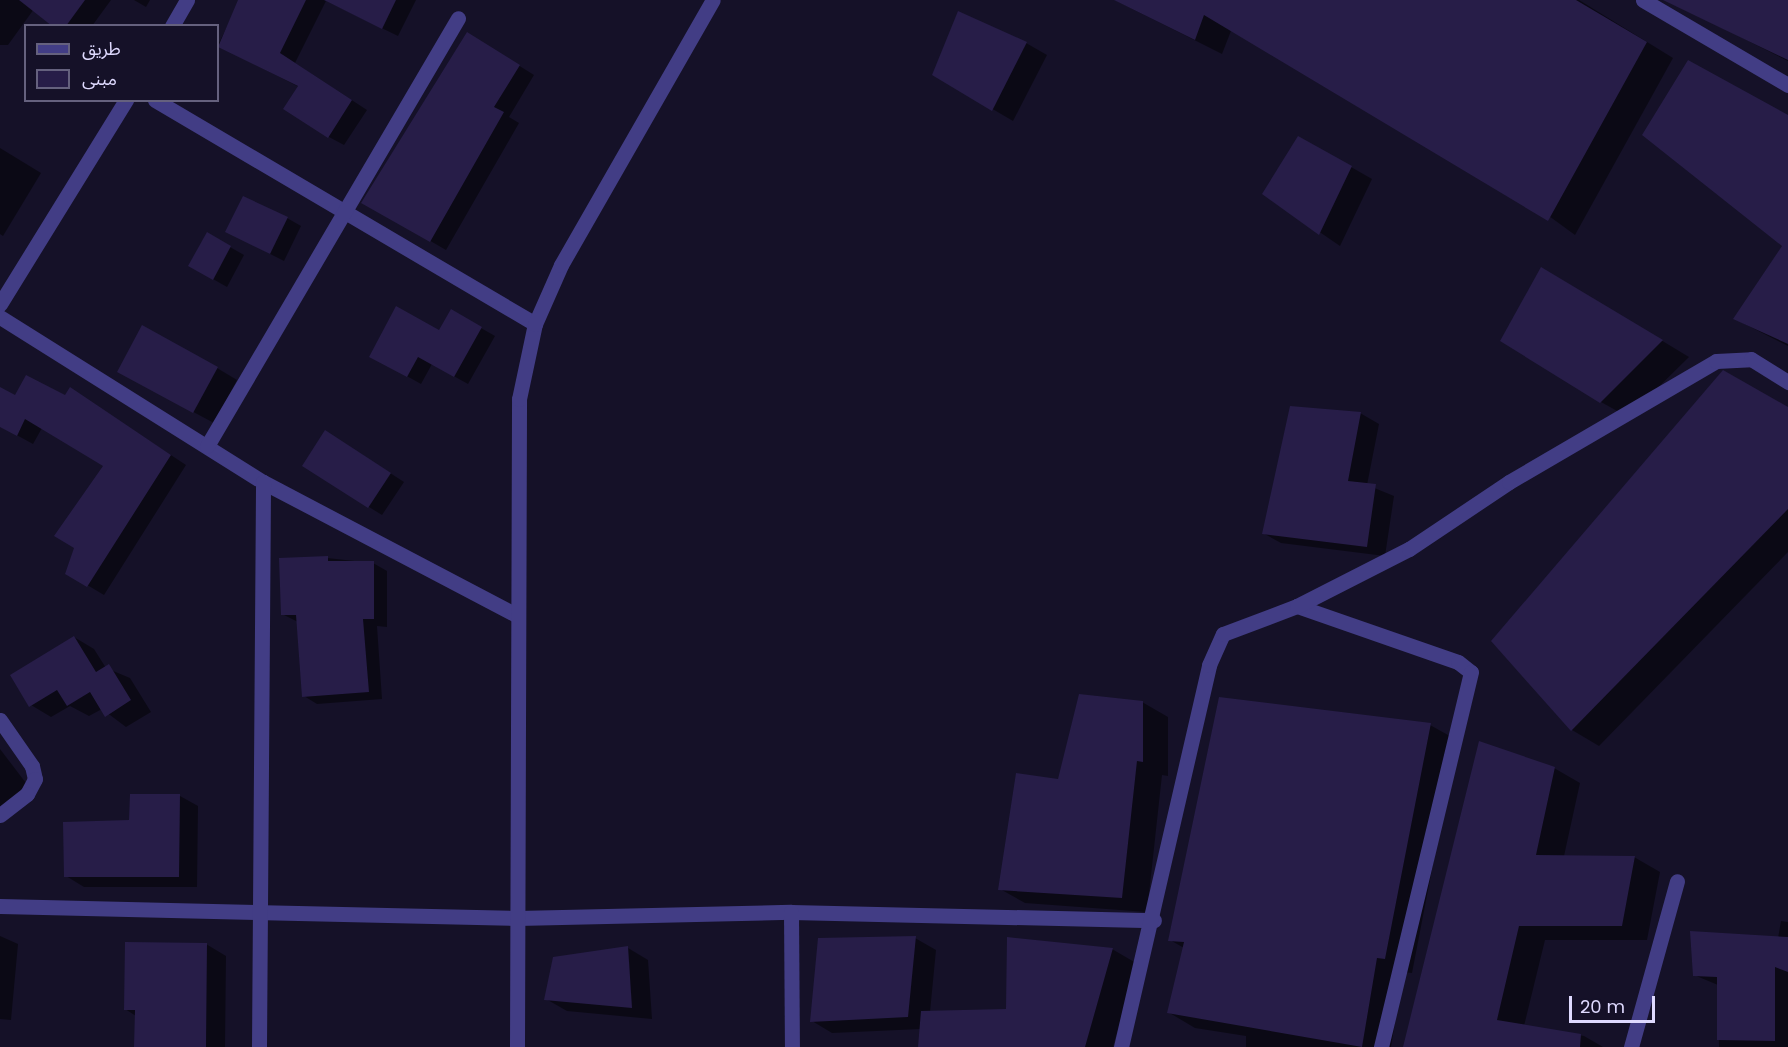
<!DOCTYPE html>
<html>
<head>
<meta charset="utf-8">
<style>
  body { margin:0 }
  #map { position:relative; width:1788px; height:1047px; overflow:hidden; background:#151128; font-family:Poppins,"Noto Sans Arabic",sans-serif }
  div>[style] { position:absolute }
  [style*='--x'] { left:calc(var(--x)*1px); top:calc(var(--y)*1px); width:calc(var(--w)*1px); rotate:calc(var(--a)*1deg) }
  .shadow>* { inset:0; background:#0007 }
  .building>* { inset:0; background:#271d48 }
  .street>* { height:15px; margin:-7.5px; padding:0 7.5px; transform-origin:7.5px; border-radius:7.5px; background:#423d85 }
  span { translate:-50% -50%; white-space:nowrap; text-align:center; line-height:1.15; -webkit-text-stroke:5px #151128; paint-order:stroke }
  .legend { position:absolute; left:24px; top:24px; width:195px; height:78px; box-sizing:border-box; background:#151128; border:2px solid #65617e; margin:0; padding:8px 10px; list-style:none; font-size:18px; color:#ded9fe }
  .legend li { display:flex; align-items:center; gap:12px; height:30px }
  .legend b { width:30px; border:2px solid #65617e }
  .scale { position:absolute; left:1569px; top:996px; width:86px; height:27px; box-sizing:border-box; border:3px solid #ded9fe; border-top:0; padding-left:8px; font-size:18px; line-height:21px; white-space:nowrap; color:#ded9fe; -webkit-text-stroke:4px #151128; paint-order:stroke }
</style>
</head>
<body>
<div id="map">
  <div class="shadow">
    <div style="clip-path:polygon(0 0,111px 0,92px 26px,55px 26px,34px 9px,8px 45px,0 45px)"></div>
    <div style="clip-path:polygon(134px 0,150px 0,146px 7px)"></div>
    <div style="clip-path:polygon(240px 0,416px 0,398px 36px,326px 1px,295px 63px,367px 110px,344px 145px,329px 137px,299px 87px,218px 45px)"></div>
    <div style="clip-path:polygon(1115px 0,1243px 0,1222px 54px)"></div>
    <div style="clip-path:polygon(1254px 0,1579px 0,1673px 58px,1575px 235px)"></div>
    <div style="clip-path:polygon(1693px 0,1788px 0,1788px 61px,1689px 11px)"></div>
    <div style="clip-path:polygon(483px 43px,534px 75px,509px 117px,519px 123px,446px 250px,363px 202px)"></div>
    <div style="clip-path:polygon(1026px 43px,1047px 55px,1013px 121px,933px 74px)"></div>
    <div style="clip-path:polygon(1788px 116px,1788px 346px,1735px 319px,1784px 245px)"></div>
    <div style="clip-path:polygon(0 148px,41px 173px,3px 236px,0 234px)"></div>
    <div style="clip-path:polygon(1351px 167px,1372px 179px,1340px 246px,1264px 194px)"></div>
    <div style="clip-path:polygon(287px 218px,301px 226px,284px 261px,239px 238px)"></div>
    <div style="clip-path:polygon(207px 234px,244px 255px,227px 287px,190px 266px)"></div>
    <div style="clip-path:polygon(1568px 284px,1689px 357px,1628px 417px,1601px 402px)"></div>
    <div style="clip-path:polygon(451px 311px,495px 336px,468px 384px,432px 364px,421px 384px,371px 356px,440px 332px)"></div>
    <div style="clip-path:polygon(217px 368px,237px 380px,214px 423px,139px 383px)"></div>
    <div style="clip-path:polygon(0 389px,16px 397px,86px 399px,186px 465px,104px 595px,67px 573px,105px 466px,42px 428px,33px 444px,0 426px)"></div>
    <div style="clip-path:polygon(1788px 410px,1788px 552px,1599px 746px,1572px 730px,1493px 641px)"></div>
    <div style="clip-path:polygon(1360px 413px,1379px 424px,1367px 485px,1394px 496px,1385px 556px,1281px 543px,1263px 533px)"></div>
    <div style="clip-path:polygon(339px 440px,404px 482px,382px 515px,369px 507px)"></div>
    <div style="clip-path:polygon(327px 558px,373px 563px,387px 571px,387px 627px,377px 626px,382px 699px,317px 704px,304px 696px,298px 622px,282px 614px)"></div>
    <div style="clip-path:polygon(74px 637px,94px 649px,106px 668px,130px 678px,151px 712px,126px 727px,102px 709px,89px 716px,70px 706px,51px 717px,31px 705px)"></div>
    <div style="clip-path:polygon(1142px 702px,1168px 717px,1168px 776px,1162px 775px,1147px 912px,1025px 903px,1000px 889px,1059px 781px)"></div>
    <div style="clip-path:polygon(1430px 725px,1457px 740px,1412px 973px,1403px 972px,1391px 1047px,1246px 1047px,1246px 1036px,1195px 1028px,1168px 1012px,1184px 948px,1170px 940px)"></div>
    <div style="clip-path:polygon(0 749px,29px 787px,0 809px)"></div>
    <div style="clip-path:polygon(1554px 768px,1580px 783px,1564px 856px,1634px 857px,1660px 872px,1647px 940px,1545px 940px,1524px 1026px,1584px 1036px,1603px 1047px,1404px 1047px)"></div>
    <div style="clip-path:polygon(180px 796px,198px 806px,197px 887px,84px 887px,66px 876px,131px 821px)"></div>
    <div style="clip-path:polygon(1781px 921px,1788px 922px,1788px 1047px,1719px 1047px,1718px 985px,1694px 975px,1778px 938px)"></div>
    <div style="clip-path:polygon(0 936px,18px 944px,11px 1020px,0 1019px)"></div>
    <div style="clip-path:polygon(915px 938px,936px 950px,930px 1012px,1008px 1011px,1112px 949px,1136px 963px,1113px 1047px,920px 1047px,921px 1029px,832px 1033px,812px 1021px)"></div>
    <div style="clip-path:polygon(206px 944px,226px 956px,225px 1047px,135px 1047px,136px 1016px,125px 1009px)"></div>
    <div style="clip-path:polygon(628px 948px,648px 960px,652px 1019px,567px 1011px,546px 999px)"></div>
  </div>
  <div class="building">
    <div style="clip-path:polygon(19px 0,85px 0,66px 26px,52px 26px)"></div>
    <div style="clip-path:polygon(238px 0,306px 0,280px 53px,352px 100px,328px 138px,283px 109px,298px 86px,218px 47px)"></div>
    <div style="clip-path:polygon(324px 0,396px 0,382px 29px)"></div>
    <div style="clip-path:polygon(1114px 0,1576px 0,1647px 42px,1548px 221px,1204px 15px,1195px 40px)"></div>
    <div style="clip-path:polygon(1663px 0,1788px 0,1788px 60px,1721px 28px)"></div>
    <div style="clip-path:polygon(958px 11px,1027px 42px,992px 111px,932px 75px)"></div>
    <div style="clip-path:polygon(467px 32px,520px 65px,494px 107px,504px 112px,430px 242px,361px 203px)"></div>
    <div style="clip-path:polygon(1688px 60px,1788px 115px,1788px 344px,1733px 319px,1782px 246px,1642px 135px)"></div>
    <div style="clip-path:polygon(1298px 136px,1352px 166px,1319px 235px,1262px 194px)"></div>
    <div style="clip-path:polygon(243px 196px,288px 217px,270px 254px,225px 232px)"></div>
    <div style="clip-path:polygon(207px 232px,231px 246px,213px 280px,188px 266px)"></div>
    <div style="clip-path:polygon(1541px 267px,1663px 340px,1600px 403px,1500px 341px)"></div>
    <div style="clip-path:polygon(396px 306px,439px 330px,451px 309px,482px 327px,454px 377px,418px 357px,407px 377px,369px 357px)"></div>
    <div style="clip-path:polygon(142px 325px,218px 367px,193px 413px,117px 372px)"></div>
    <div style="clip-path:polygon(1723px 370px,1788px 407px,1788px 509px,1571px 731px,1491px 641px)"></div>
    <div style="clip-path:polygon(26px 375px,65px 395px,70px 387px,171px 455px,87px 587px,65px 574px,74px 548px,54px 536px,103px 466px,25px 419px,17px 436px,0 427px,0 387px,15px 395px)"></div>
    <div style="clip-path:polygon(1290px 406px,1361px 412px,1348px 481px,1376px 484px,1367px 547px,1262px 534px)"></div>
    <div style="clip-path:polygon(325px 430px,391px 473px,368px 508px,302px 466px)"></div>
    <div style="clip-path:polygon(328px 556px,328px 561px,374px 561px,374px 619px,363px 619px,369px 692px,302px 697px,296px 615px,281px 615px,279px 558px)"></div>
    <div style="clip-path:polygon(74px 636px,96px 672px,109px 664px,131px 700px,105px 717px,90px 692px,67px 706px,57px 690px,29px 707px,10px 675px)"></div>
    <div style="clip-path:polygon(1079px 694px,1143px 701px,1143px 762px,1137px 761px,1122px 898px,998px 890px,1016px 773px,1058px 779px)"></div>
    <div style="clip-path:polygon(1219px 697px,1431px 723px,1385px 959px,1377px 958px,1362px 1047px,1167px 1013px,1184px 942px,1168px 941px)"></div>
    <div style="clip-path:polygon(1479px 741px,1555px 767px,1536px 855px,1635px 856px,1622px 926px,1519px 926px,1497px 1020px,1581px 1034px,1580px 1047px,1403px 1047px)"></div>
    <div style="clip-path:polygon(130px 794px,180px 794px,179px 877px,64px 877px,63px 822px,129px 820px)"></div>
    <div style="clip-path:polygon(1690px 931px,1788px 937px,1788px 972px,1775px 967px,1775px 1041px,1717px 1040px,1717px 977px,1693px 976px)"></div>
    <div style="clip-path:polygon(916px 936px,908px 1017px,810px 1022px,818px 938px)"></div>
    <div style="clip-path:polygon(1007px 937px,1113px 948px,1085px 1047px,918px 1047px,921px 1011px,1006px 1009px)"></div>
    <div style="clip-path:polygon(125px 942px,207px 943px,206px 1047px,134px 1047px,135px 1010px,124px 1010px)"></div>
    <div style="clip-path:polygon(628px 946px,632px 1008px,544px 1000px,553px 957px)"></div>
  </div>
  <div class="street">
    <div style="--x:1643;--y:0;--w:168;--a:30.4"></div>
    <div style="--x:172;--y:26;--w:30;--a:-60"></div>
    <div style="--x:155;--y:100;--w:441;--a:30.5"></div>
    <div style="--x:0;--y:304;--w:240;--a:-58.3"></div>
    <div style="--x:0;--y:317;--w:310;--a:32.1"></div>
    <div style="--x:263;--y:482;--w:284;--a:27.7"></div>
    <div style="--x:207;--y:446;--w:496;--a:-59.6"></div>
    <div style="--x:1297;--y:606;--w:170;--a:19.2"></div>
    <div style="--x:1458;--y:662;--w:16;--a:38"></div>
    <div style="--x:1471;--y:672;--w:386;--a:103.5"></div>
    <div style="--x:0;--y:720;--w:56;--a:55.2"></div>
    <div style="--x:32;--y:766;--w:13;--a:77"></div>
    <div style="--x:35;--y:779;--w:17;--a:118"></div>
    <div style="--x:27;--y:794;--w:34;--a:142"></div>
    <div style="--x:0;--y:906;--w:517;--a:1.33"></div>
    <div style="--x:517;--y:918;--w:274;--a:-1.3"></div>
    <div style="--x:791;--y:912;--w:363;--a:1.3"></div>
    <div style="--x:791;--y:912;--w:135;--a:89.6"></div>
    <div style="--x:259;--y:1047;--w:565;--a:-89.59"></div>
    <div style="--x:517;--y:1047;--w:648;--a:-89.82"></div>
    <div style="--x:519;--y:399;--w:77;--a:-78"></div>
    <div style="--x:535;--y:324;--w:64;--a:-66.2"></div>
    <div style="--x:561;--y:265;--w:305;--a:-60.2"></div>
    <div style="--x:1121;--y:1047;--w:392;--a:-77"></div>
    <div style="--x:1209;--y:665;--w:34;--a:-66"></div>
    <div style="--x:1223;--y:634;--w:79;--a:-20.7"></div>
    <div style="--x:1297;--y:606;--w:126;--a:-27"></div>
    <div style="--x:1409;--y:549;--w:120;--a:-33.8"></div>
    <div style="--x:1509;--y:482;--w:240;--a:-30.3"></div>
    <div style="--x:1716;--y:361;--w:35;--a:-3"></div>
    <div style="--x:1751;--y:359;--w:44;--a:31.9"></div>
    <div style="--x:1631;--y:1047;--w:172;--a:-74.5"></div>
  </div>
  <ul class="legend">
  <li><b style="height:8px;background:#423d85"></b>طريق</li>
  <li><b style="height:16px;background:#271d48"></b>مبنى</li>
  </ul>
  <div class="scale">20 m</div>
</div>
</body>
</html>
